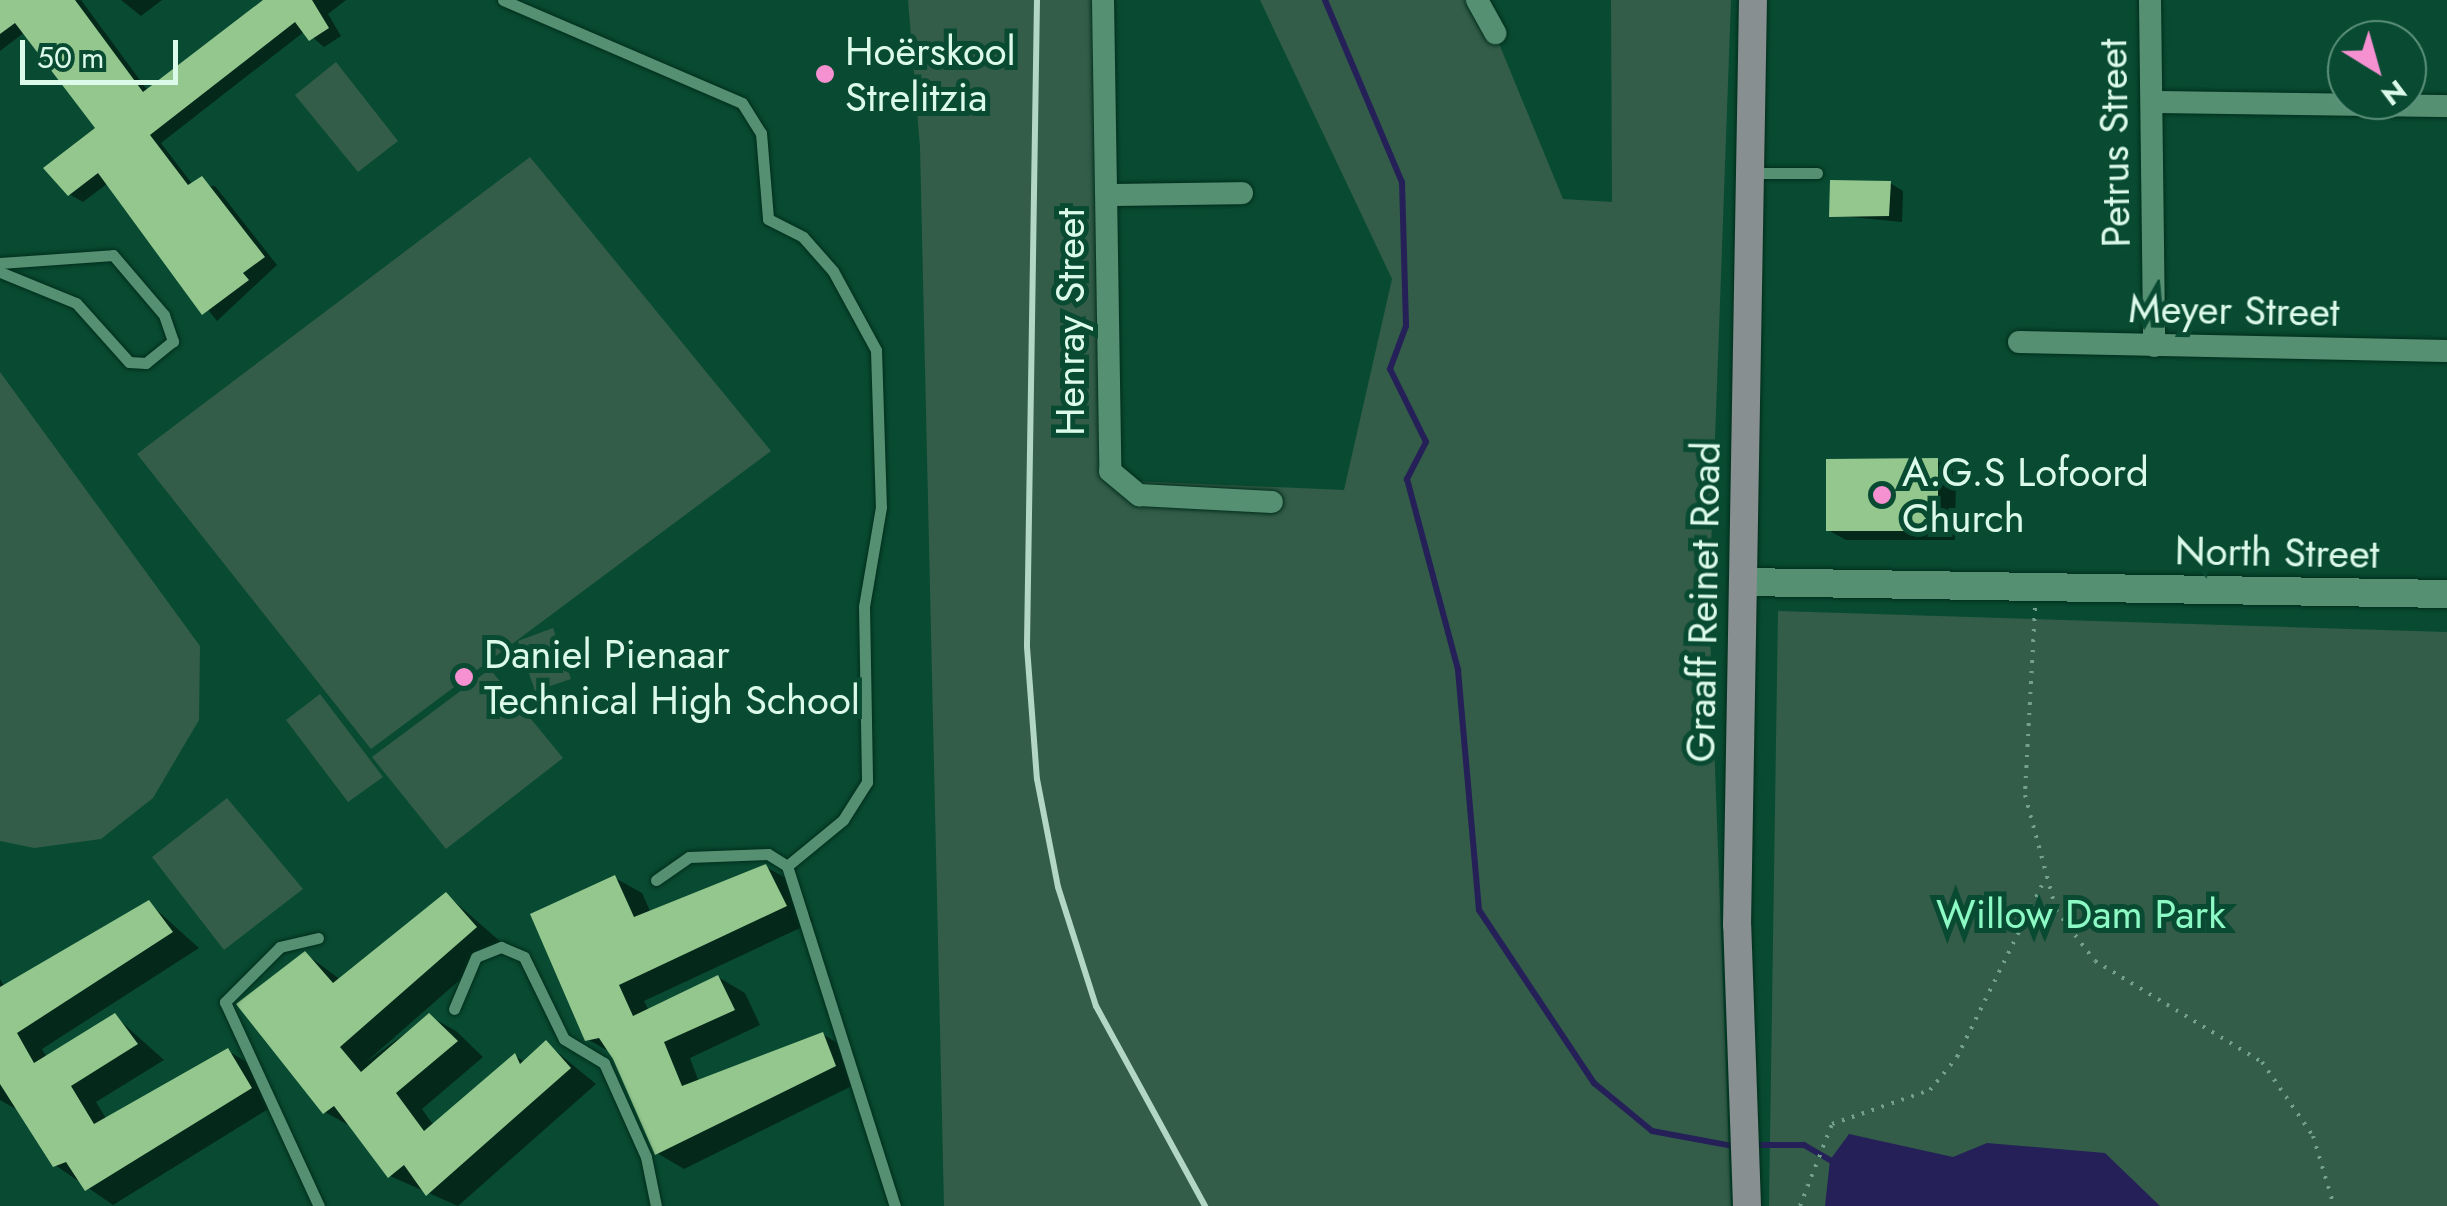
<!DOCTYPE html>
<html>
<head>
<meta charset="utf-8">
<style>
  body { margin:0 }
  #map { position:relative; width:2447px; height:1206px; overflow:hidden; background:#094b32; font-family:Jost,sans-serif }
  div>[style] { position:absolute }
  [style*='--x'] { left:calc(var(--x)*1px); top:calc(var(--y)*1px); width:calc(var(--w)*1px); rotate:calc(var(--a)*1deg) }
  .green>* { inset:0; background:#335d49 }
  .water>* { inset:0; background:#252158 }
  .shadow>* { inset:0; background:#0007 }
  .stream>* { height:6px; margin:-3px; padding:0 3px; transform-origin:3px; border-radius:3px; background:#252158 }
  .building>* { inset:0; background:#94c78e }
  .path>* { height:4px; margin-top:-2px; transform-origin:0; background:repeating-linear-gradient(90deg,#72a28e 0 2.5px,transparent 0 10.5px) }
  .roads { filter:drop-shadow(0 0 2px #002e1c) drop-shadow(0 0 2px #002e1c) }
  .service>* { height:11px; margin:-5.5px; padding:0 5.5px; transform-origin:5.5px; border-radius:5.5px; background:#559073 }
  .minor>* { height:22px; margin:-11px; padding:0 11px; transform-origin:11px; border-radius:11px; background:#559073 }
  .tertiary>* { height:28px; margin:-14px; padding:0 14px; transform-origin:14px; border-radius:14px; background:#559073 }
  .secondary>* { height:28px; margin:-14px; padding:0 14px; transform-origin:14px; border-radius:14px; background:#878f90 }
  .rail>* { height:6px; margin:-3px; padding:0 3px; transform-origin:3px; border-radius:3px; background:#b2d7c5 }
  .dots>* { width:28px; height:28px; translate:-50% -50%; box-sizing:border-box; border:5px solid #094b32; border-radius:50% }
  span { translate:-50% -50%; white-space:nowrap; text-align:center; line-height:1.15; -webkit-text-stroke:10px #094b32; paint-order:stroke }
  .poi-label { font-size:40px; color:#dcfaea }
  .left { translate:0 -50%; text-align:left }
  .street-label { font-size:40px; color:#dcfaea }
  .park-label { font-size:40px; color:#8dfac6 }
  .north { position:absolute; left:2327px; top:20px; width:100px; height:100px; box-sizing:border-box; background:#094b32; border:2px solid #5d917c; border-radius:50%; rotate:143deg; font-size:28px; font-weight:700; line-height:40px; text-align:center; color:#dcfaea }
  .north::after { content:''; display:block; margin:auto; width:35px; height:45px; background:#f590d1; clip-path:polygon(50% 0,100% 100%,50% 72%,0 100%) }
  .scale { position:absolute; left:20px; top:40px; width:158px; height:45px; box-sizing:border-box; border:5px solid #dcfaea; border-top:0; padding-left:12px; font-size:30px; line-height:35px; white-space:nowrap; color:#dcfaea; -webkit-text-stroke:8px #094b32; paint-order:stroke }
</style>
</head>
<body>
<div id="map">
  <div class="green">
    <div style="clip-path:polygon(908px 0,1101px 0,1110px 480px,1344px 490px,1392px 279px,1260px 0,1481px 0,1563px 199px,1612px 202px,1611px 0,1731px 0,1709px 604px,1731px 1206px,944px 1206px,920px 147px)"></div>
    <div style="clip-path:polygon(336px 62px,398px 141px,358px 172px,295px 95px)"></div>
    <div style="clip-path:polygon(530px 157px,771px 451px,371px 749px,137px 454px)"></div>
    <div style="clip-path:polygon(0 372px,200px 646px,199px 720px,153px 798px,101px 839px,34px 848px,0 841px)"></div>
    <div style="clip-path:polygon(1778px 611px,2447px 632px,2447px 1206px,1769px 1206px)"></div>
    <div style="clip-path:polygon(553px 628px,571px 679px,535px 691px,518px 641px)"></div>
    <div style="clip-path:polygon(490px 669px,563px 758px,446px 849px,372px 757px)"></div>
    <div style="clip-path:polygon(320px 694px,383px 777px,348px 802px,286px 720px)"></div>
    <div style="clip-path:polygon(227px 798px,303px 889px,224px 950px,152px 857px)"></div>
  </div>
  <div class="water">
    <div style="clip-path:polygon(1849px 1134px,1953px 1157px,1987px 1143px,2105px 1153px,2160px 1206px,1825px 1206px,1830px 1160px)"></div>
  </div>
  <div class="shadow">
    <div style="clip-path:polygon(0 0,81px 0,148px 91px,268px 0,346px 0,328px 14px,341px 36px,324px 47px,305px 31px,161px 143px,193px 185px,215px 186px,277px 265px,217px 321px,108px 183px,83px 202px,69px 194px,99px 129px,25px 32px,0 51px)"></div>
    <div style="clip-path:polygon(121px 0,162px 0,141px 16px)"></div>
    <div style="clip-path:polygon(1890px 183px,1903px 191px,1902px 222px,1831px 215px)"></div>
    <div style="clip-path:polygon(1937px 461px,1956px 471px,1955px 540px,1846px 540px,1828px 530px)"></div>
    <div style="clip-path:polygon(766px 867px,793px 882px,813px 922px,644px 1001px,649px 1011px,718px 977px,745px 993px,760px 1025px,690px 1058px,699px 1082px,822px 1034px,850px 1050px,862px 1081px,684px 1169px,657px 1153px,612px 1053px,587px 1039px,615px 878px,642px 893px,651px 913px)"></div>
    <div style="clip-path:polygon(447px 895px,502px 943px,365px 1063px,429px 1016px,456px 1031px,483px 1057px,422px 1109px,434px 1126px,515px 1056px,525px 1062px,546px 1043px,596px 1084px,458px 1206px,390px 1176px,352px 1127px,325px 1112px,306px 954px,341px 980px)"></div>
    <div style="clip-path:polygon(149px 903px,199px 948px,42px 1049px,47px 1058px,115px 1016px,164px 1060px,96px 1102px,107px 1120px,228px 1051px,255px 1067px,278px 1103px,113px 1205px,55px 1165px,21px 1112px,0 1100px,0 979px,5px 988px)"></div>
  </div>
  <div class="stream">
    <div style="--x:1325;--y:0;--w:198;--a:67.1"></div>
    <div style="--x:1402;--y:182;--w:144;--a:88.4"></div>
    <div style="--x:1406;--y:326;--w:46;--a:110.4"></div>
    <div style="--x:1390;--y:369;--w:81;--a:63.7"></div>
    <div style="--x:1426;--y:442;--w:42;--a:117.2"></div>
    <div style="--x:1407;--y:479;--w:198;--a:75"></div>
    <div style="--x:1458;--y:670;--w:241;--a:85"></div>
    <div style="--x:1479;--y:910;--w:208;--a:56.4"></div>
    <div style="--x:1594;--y:1083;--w:75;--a:39.6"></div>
    <div style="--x:1652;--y:1131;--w:87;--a:10.5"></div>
    <div style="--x:1750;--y:1145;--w:54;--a:0"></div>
    <div style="--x:1804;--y:1145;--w:30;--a:30"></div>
  </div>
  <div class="building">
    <div style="clip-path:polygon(0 0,75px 0,143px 92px,263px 0,312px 0,329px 28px,309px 41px,295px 22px,150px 135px,188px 185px,202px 176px,265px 257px,243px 273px,249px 280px,202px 315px,98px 173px,68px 196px,43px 168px,95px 128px,15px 23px,0 34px)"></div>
    <div style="clip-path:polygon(1830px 180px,1891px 181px,1889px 216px,1829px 217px)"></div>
    <div style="clip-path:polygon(1938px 458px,1938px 531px,1826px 531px,1826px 459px)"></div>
    <div style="clip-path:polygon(766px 864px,787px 906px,619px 985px,633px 1016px,718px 975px,735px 1010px,664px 1042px,682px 1086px,823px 1032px,836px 1066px,655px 1155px,613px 1059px,599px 1038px,585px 1041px,530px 914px,615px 875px,634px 917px)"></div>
    <div style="clip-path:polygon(446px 892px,477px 927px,340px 1047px,361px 1072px,429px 1013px,458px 1041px,396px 1093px,424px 1131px,515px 1053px,520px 1064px,546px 1040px,571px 1068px,426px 1196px,404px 1165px,388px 1178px,334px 1106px,323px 1114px,236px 1004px,305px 951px,333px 983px)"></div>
    <div style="clip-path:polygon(149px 900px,173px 932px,17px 1033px,34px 1063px,115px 1013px,138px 1044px,71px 1086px,94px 1124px,228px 1048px,252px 1088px,85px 1191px,66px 1162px,53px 1167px,0 1084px,0 987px)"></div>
  </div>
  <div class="path">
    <div style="--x:2035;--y:608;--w:187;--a:93.1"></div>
    <div style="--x:2025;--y:795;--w:119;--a:74.9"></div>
    <div style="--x:2056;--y:910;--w:64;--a:52.6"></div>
    <div style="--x:2095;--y:961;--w:195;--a:31.2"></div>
    <div style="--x:2262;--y:1062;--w:90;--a:55.4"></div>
    <div style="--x:2313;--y:1136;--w:73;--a:73.3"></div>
    <div style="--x:1800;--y:1206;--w:88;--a:-68.7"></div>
    <div style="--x:1832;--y:1124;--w:104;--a:-19.1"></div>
    <div style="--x:1930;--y:1090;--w:43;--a:-50.7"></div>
    <div style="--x:1957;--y:1057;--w:199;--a:-63.7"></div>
  </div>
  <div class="roads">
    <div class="service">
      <div style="--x:503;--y:0;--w:260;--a:23.3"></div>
      <div style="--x:742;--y:103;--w:36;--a:58"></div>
      <div style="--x:761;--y:133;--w:86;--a:85.3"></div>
      <div style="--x:768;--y:219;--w:39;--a:27"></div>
      <div style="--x:803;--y:237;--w:45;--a:48.6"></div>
      <div style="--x:833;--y:271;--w:90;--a:61.4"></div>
      <div style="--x:876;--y:350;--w:157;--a:88.2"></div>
      <div style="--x:881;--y:507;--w:100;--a:99.7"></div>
      <div style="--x:864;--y:606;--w:176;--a:89"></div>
      <div style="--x:867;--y:782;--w:45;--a:122.3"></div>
      <div style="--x:843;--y:820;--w:72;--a:140.6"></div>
      <div style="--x:1750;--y:173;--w:67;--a:0"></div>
      <div style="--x:0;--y:263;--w:113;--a:-4"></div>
      <div style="--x:113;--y:255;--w:79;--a:49.6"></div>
      <div style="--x:164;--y:315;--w:28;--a:71"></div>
      <div style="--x:173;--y:341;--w:35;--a:141"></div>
      <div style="--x:146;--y:363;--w:17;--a:-177"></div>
      <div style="--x:129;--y:362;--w:79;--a:-131.9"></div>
      <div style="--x:76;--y:303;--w:82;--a:-157.8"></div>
      <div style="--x:656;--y:880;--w:40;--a:-34.9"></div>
      <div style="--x:689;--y:857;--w:79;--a:-2.2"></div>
      <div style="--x:768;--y:854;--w:22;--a:32"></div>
      <div style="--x:787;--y:866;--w:357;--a:72.4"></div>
      <div style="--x:318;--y:938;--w:39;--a:167"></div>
      <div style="--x:280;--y:947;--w:78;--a:135"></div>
      <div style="--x:225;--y:1002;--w:225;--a:65.3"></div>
      <div style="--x:454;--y:1009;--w:56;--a:-67.1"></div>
      <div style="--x:476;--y:957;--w:27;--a:-22"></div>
      <div style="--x:501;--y:947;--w:25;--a:23"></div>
      <div style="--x:524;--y:957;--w:91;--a:64"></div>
      <div style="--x:564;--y:1039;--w:47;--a:31"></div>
      <div style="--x:604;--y:1063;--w:103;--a:65.9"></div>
      <div style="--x:646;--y:1157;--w:50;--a:78.5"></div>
    </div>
    <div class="minor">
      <div style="--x:1103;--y:0;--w:471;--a:89.1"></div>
      <div style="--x:1110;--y:471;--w:38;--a:40"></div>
      <div style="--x:1139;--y:495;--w:133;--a:3"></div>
      <div style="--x:1477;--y:0;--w:38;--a:61"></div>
      <div style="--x:2150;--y:0;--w:346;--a:89.3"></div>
      <div style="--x:2152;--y:102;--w:295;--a:0.8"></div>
      <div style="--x:1107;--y:195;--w:135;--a:-0.8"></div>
      <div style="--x:2019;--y:342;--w:428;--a:1.2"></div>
    </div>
    <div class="tertiary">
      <div style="--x:1745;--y:582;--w:702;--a:0.98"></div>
    </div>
    <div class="secondary">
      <div style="--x:1747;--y:1206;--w:281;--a:-92"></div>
      <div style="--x:1737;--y:925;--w:925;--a:-89.01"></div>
    </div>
  </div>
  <div class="rail">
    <div style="--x:1037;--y:0;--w:647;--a:90.89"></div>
    <div style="--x:1027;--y:647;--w:132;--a:85.7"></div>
    <div style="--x:1037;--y:779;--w:110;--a:79"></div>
    <div style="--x:1058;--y:887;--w:125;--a:72.3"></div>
    <div style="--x:1096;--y:1006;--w:228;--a:61.4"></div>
  </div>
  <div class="dots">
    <div style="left:825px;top:74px;background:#f590d1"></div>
    <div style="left:1882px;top:495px;background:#f590d1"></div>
    <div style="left:464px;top:677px;background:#f590d1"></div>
  </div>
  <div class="poi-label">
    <span class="left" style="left:845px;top:74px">Hoërskool<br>Strelitzia</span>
    <span class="left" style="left:1902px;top:495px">A.G.S Lofoord<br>Church</span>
    <span class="left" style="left:484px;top:677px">Daniel Pienaar<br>Technical High School</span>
  </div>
  <div class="street-label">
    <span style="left:2114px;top:143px;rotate:-91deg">Petrus Street</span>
    <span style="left:2234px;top:310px;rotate:1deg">Meyer Street</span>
    <span style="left:1070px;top:322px;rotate:-90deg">Henray Street</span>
    <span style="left:2277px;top:552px;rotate:1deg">North Street</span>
    <span style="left:1703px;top:602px;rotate:-89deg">Graaff Reinet Road</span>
  </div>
  <div class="park-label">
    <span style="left:2081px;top:914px">Willow Dam Park</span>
  </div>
  <div class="north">N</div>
  <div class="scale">50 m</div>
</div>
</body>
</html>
